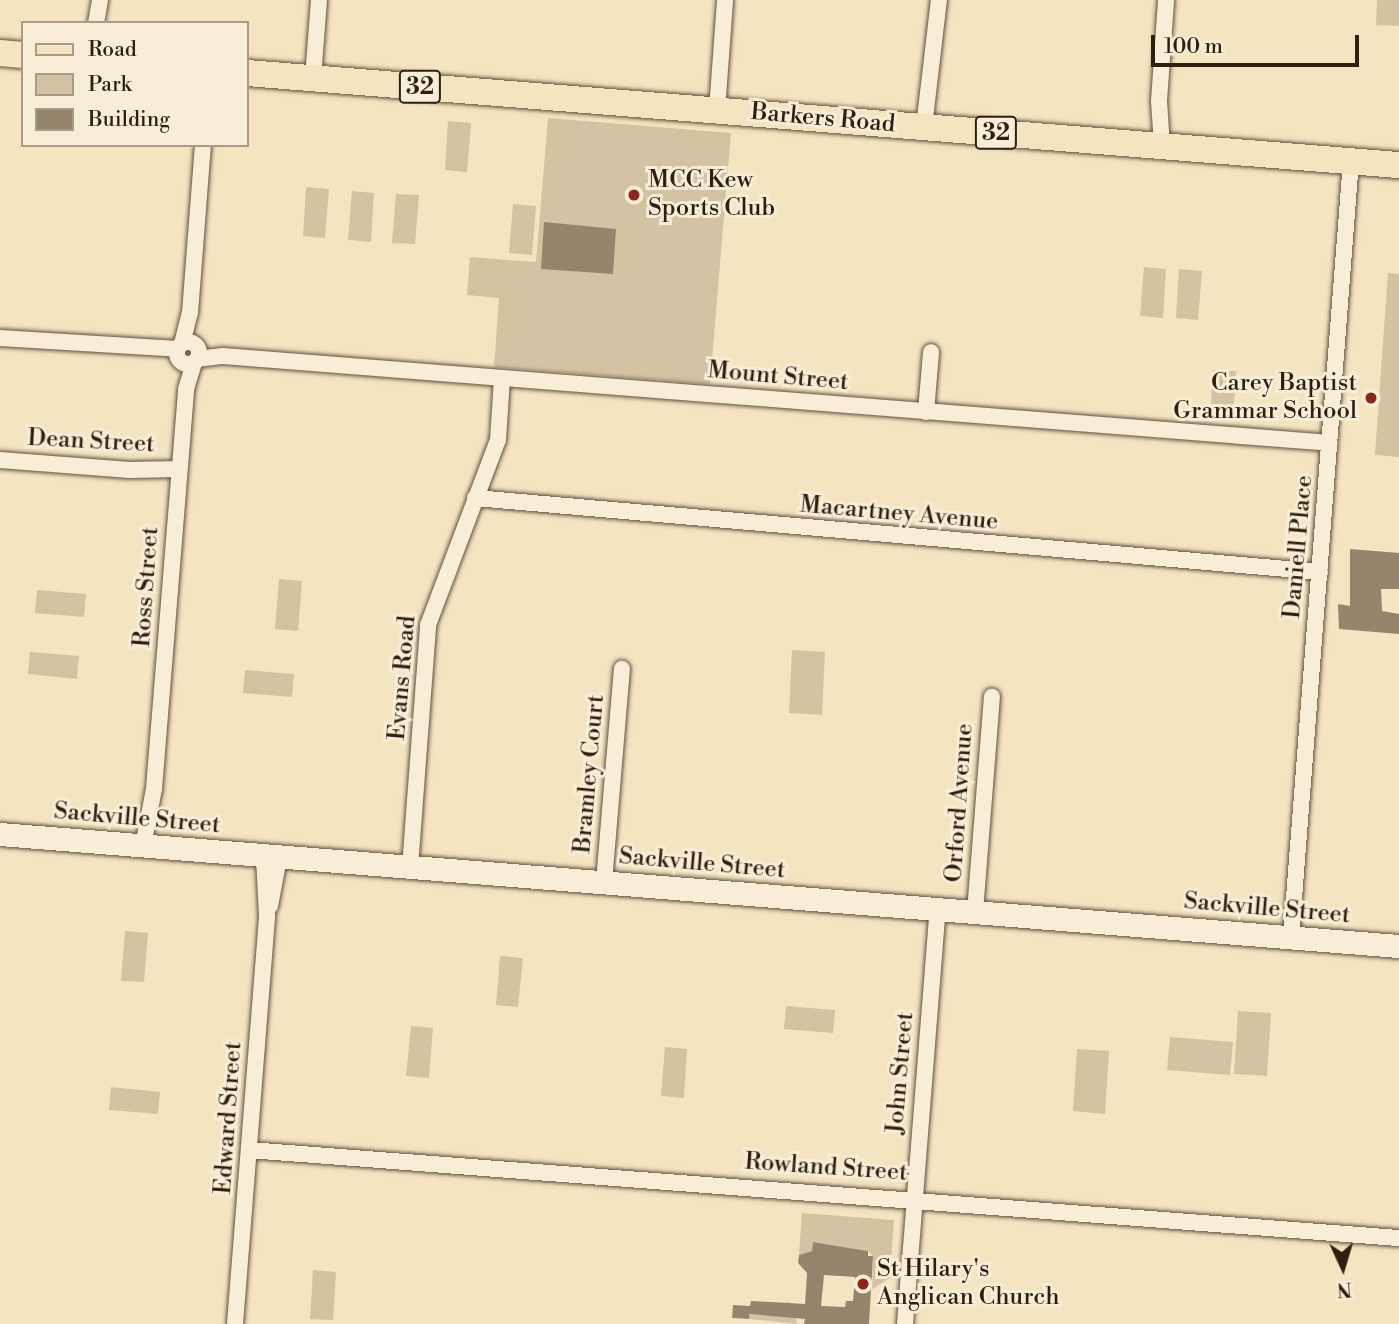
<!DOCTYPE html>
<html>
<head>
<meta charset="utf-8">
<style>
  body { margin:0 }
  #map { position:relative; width:1399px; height:1324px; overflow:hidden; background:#f5e4c0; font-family:"Libre Bodoni",serif }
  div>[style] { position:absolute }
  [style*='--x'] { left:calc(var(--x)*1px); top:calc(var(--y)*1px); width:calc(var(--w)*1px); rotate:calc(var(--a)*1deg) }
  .green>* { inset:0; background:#d4c3a2 }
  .building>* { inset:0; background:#96856c }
  .roads { filter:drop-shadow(0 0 2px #61503d) drop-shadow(0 0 2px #61503d) }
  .street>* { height:16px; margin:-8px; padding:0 8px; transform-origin:8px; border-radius:8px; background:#f8edd6 }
  .street>.ring { margin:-8px; padding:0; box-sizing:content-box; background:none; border:16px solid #f8edd6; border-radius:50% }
  .secondary>* { height:23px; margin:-11.5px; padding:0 11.5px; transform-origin:11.5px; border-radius:11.5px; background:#f8edd6 }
  .primary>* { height:26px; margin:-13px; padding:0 13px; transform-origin:13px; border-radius:13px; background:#f5e4c0 }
  .dots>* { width:19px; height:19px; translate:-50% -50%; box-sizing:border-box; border:4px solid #f8edd6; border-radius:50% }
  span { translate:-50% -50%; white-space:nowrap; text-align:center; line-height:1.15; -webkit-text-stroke:6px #f8edd6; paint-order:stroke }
  .shield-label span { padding:2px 5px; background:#f8edd6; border:2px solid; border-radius:5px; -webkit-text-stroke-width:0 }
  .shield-label { font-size:23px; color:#301f11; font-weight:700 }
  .street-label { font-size:24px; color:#301f11 }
  .poi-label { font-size:24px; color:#301f11 }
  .left { translate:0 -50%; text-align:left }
  .right { translate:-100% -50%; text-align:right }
  .legend { position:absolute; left:21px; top:21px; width:228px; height:126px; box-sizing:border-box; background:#f8edd6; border:2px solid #a89b87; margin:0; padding:9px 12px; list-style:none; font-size:21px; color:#301f11 }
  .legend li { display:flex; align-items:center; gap:14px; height:35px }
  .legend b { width:35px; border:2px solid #a89b87 }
  .north { position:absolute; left:1308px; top:1233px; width:70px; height:70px; -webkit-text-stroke:5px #f8edd6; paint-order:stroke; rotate:176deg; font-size:19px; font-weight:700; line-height:28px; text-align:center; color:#301f11 }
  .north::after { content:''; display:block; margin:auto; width:24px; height:32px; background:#301f11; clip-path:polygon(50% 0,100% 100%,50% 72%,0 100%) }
  .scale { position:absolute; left:1151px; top:35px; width:208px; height:32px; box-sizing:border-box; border:4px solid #301f11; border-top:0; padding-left:9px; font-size:21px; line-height:24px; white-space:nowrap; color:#301f11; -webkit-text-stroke:5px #f8edd6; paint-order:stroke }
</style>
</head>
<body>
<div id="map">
  <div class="green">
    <div style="clip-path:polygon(1377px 0,1399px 0,1399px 26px,1376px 25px)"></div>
    <div style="clip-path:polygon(548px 118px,731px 133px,710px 384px,494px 367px,499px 298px,467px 295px,470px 257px,536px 262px)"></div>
    <div style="clip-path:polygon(448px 121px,471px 123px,467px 172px,445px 170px)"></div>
    <div style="clip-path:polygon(306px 187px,329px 189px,325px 238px,303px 236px)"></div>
    <div style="clip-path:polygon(352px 191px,374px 193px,371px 242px,348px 240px)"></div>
    <div style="clip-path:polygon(396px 194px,419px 195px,415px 244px,392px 243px)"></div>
    <div style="clip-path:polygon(513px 204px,536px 206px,532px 255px,509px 253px)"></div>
    <div style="clip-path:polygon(1144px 267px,1166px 269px,1163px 318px,1140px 316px)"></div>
    <div style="clip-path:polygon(1179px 269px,1202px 271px,1198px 320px,1176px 318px)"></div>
    <div style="clip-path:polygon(1388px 273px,1399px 274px,1399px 457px,1375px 455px)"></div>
    <div style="clip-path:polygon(1213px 370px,1236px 371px,1233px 420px,1210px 419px)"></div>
    <div style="clip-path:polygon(279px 579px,302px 581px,298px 631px,275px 629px)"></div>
    <div style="clip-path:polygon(37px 590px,86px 594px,84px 617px,35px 613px)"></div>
    <div style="clip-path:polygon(792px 650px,825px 652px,822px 715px,789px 713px)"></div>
    <div style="clip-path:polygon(30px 652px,79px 656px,77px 679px,28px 674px)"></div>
    <div style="clip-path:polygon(245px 670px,294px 674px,292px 697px,243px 693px)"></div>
    <div style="clip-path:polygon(125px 931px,148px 933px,144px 982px,121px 981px)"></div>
    <div style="clip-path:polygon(500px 956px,523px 958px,518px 1007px,496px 1005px)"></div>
    <div style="clip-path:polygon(786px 1006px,835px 1010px,833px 1033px,784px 1029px)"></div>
    <div style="clip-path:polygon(1238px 1011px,1271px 1013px,1267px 1076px,1234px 1074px)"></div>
    <div style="clip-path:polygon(411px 1026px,433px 1028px,429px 1078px,406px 1076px)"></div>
    <div style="clip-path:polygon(1170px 1037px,1233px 1042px,1230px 1075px,1167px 1070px)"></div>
    <div style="clip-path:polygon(665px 1047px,687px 1049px,684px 1098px,661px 1096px)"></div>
    <div style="clip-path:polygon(1077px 1049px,1109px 1051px,1105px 1114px,1073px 1111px)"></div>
    <div style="clip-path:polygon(111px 1087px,160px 1092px,158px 1114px,109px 1110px)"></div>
    <div style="clip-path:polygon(802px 1213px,894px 1220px,890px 1278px,872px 1289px,873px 1256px,868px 1251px,813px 1242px,812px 1251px,799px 1255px)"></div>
    <div style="clip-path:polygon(313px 1270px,336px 1272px,333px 1320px,310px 1319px)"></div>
    <div style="clip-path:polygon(786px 1302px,792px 1303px,797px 1324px,749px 1319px,749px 1314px,784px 1317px)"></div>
  </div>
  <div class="building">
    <div style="clip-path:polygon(544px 222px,616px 229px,613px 274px,541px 269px)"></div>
    <div style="clip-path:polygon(1350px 549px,1399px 553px,1399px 589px,1381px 589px,1382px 611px,1399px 614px,1399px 634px,1339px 629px,1338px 604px,1350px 606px)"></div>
    <div style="clip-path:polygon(evenodd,813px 1242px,868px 1251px,868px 1256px,873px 1256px,869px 1324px,804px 1324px,805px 1319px,749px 1314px,749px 1319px,732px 1318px,733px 1305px,750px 1306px,751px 1301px,805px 1304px,807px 1273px,798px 1263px,799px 1255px,812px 1251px,813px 1242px,824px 1275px,855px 1277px,853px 1301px,846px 1301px,845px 1307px,821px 1306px,824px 1275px)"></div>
  </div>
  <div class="roads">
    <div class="street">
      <div style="--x:96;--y:23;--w:23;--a:-80"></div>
      <div style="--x:313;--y:78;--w:78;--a:-85.6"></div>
      <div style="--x:717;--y:110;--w:110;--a:-85.8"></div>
      <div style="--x:924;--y:127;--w:128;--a:-83.3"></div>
      <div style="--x:1162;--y:146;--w:45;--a:-93.8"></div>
      <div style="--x:1159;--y:101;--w:101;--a:-86"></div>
      <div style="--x:0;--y:338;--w:178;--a:3.5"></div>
      <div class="ring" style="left:177px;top:342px;width:6px;height:6px"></div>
      <div style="--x:182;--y:344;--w:32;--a:-76"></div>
      <div style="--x:190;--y:313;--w:169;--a:-85.6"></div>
      <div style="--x:197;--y:359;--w:26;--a:-7"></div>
      <div style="--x:223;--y:356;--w:1110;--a:4.49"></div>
      <div style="--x:926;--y:412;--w:60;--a:-85.2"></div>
      <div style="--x:0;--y:460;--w:130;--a:4.4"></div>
      <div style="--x:130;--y:470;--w:49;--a:-1.2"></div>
      <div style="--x:475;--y:498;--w:848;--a:5"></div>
      <div style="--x:143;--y:846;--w:58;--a:-79.1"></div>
      <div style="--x:154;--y:789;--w:401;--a:-85.4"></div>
      <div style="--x:186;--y:389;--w:28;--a:-73"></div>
      <div style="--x:410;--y:867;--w:243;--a:-85.7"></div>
      <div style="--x:428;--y:625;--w:198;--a:-69.3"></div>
      <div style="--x:498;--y:440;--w:62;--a:-86.3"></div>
      <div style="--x:604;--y:882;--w:214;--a:-85.2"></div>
      <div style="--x:270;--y:906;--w:49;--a:-79.4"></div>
      <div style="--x:975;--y:912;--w:216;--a:-85.5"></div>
      <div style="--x:1291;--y:937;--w:778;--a:-85.58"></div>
      <div style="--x:249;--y:1150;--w:1153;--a:4.38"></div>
      <div style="--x:235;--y:1324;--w:410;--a:-85.5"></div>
      <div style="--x:267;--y:915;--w:58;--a:-93"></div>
      <div style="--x:905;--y:1324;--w:416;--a:-85.5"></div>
    </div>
    <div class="secondary">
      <div style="--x:0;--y:834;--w:1403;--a:4.58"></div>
    </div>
    <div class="primary">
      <div style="--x:0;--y:53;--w:23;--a:5"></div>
      <div style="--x:247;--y:73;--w:1156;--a:4.57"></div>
    </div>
  </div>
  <div class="dots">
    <div style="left:634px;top:195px;background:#8f2418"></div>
    <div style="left:1371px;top:398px;background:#8f2418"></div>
    <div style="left:863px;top:1284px;background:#8f2418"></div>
  </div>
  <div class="shield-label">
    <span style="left:420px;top:87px">32</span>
    <span style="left:996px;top:133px">32</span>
  </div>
  <div class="street-label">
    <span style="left:823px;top:119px;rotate:5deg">Barkers Road</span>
    <span style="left:778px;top:377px;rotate:5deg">Mount Street</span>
    <span style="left:91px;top:442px;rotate:3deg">Dean Street</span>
    <span style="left:899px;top:514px;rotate:5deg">Macartney Avenue</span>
    <span style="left:1299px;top:547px;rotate:-85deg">Daniell Place</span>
    <span style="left:147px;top:587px;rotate:-86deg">Ross Street</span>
    <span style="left:403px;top:678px;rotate:-85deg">Evans Road</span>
    <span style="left:590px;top:774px;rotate:-85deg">Bramley Court</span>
    <span style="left:960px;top:803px;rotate:-86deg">Orford Avenue</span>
    <span style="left:137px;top:819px;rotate:5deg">Sackville Street</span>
    <span style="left:702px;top:864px;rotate:5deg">Sackville Street</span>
    <span style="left:1267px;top:909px;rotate:5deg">Sackville Street</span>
    <span style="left:901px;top:1073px;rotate:-85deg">John Street</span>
    <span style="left:229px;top:1118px;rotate:-86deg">Edward Street</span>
    <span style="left:826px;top:1168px;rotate:4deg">Rowland Street</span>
  </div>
  <div class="poi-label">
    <span class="left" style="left:648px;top:195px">MCC Kew<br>Sports Club</span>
    <span class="right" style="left:1357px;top:398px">Carey Baptist<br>Grammar School</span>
    <span class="left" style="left:877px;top:1284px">St Hilary's<br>Anglican Church</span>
  </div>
  <ul class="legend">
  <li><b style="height:9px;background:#f5e4c0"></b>Road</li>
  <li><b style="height:19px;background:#d4c3a2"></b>Park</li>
  <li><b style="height:19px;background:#96856c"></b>Building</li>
  </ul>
  <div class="north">N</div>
  <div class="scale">100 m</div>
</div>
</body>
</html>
